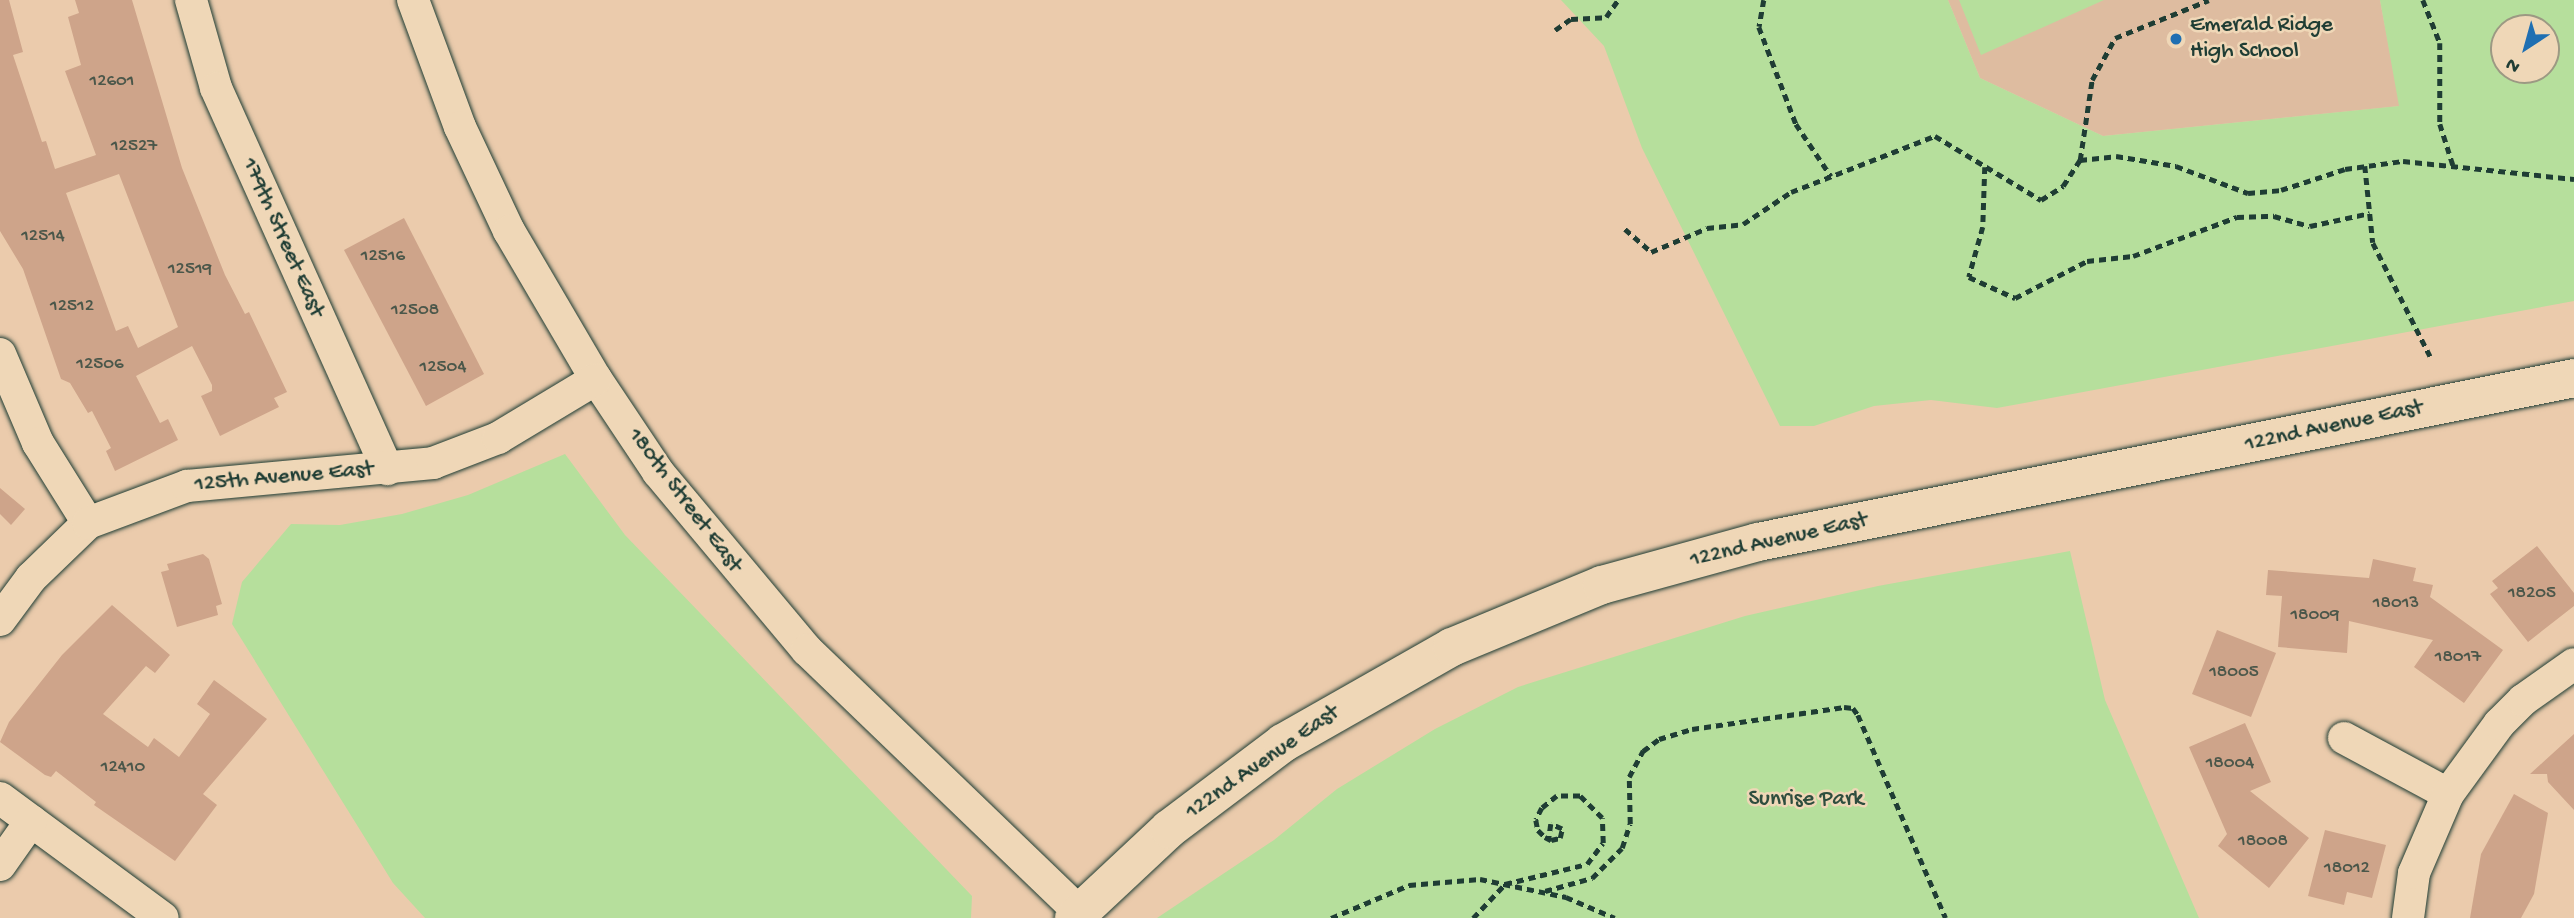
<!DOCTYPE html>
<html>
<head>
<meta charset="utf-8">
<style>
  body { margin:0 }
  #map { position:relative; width:2574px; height:918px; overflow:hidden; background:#ebcbac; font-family:"Gochi Hand",sans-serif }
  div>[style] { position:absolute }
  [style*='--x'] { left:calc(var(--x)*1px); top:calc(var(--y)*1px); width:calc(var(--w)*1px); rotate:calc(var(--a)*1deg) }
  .built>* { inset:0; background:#debca0 }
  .green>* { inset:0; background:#b6df9c }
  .building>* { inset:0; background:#cea48a }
  .path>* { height:4.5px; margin-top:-2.25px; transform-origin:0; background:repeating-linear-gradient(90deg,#1f3d34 0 7px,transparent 0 12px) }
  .roads { filter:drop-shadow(0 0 2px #1f3d34) drop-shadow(0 0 2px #1f3d34) }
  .street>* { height:32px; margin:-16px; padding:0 16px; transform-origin:16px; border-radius:16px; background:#efd7b7 }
  .secondary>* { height:38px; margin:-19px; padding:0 19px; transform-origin:19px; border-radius:19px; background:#efd7b7 }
  .dots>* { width:19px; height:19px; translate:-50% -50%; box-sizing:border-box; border:4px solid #efd7b7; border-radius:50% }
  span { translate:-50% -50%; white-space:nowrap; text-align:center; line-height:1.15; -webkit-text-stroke:5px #efd7b7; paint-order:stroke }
  .number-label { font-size:19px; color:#4b574a }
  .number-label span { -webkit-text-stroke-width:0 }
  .poi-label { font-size:23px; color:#1f3d34 }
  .left { translate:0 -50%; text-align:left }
  .street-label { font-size:23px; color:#1f3d34 }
  .park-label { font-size:23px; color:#2e4d3e }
  .north { position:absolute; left:2490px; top:14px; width:70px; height:70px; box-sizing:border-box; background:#efd7b7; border:2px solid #9c9983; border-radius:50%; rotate:216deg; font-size:19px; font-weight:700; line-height:28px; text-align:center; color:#1f3d34 }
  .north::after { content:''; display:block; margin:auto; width:24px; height:32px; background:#1f6fb2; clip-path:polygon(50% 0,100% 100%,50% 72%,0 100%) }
</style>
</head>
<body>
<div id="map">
  <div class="built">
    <div style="clip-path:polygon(1948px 0,2380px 0,2400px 106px,2103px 136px,1980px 78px)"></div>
  </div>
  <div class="green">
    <div style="clip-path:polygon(evenodd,1561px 0,1948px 0,1980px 78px,2103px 136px,2399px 106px,2380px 0,2574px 0,2574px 301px,1997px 408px,1931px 400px,1874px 406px,1814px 426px,1780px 426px,1642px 148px,1604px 46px,1561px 0,2504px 28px,2546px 28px,2546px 70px,2504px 70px,2504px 28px)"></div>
    <div style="clip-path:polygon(1959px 0,2104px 0,1981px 55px)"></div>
    <div style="clip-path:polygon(565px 454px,625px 535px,972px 896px,971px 918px,425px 918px,393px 883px,232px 624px,242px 582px,291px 524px,340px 525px,402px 514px,468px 495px)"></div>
    <div style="clip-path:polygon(2070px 551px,2105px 700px,2199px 918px,1157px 918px,1274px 840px,1337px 789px,1435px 729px,1518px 687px,1745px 616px,1878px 586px)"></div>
  </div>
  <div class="building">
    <div style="clip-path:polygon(evenodd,0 0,9px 0,23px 52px,13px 55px,42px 142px,46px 141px,55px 169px,96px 155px,65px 71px,81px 65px,68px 17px,79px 13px,75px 0,132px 0,182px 168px,225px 275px,245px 314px,249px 312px,287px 392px,274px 398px,279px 407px,220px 436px,201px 396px,212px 391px,212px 385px,192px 346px,136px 376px,160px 423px,168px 419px,178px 440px,115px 471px,106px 451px,111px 448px,92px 411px,88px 413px,70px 383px,61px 379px,23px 269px,0 231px,0 0,119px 174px,178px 327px,138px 348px,128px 326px,116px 331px,66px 193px,119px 174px)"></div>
    <div style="clip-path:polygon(404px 218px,484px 374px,426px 406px,344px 250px)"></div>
    <div style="clip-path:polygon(0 488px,25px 509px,11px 525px,0 514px)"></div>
    <div style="clip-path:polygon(2537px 546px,2574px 593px,2574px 606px,2528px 642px,2490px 594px,2498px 588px,2492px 581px)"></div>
    <div style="clip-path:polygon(203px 554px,209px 559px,222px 604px,216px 606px,218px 615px,177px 627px,161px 572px,169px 570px,167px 564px)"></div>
    <div style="clip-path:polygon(2373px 559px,2416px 568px,2413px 581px,2433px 585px,2430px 597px,2503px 650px,2464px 703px,2414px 667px,2433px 640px,2349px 621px,2347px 653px,2278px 647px,2282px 596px,2266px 595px,2268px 570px,2369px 578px)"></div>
    <div style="clip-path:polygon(112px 605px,170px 655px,155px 673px,146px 666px,103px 714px,148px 747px,154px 738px,179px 757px,210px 714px,197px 704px,214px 680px,267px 719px,203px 794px,217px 805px,175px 861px,94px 805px,96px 802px,56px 771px,51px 777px,45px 775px,0 742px,9px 722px,62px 655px)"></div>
    <div style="clip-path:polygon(2217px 630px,2276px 653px,2251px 717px,2192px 694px)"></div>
    <div style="clip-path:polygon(2245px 723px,2271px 782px,2250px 791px,2309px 838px,2269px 888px,2218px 846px,2227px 834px,2189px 747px)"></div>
    <div style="clip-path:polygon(2574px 734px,2574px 810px,2548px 782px,2547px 774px,2530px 774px)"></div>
    <div style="clip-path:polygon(2514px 794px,2548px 813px,2534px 894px,2521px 918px,2470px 918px,2481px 854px)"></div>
    <div style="clip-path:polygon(2325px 830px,2386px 845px,2372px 898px,2347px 892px,2344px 905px,2308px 896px)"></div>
  </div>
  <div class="path">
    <div style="--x:1764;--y:0;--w:27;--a:100"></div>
    <div style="--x:1759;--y:27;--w:104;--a:69.1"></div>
    <div style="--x:1796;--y:124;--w:63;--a:56.1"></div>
    <div style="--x:2423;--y:0;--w:46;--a:68.4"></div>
    <div style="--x:2440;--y:43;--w:81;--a:90"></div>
    <div style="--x:2440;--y:124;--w:43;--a:72.4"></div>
    <div style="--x:1555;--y:30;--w:19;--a:-35"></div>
    <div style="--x:1571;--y:19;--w:35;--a:-3"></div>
    <div style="--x:1606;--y:17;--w:21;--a:-55"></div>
    <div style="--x:2080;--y:160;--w:81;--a:-81.5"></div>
    <div style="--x:2092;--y:80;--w:48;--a:-61.3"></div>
    <div style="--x:2115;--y:38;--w:101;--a:-22"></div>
    <div style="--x:2365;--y:166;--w:77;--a:84.1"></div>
    <div style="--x:2373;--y:243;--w:127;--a:63.2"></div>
    <div style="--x:1985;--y:167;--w:60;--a:91.9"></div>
    <div style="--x:1983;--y:227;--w:52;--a:105.6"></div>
    <div style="--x:1969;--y:277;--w:51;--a:24.5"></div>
    <div style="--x:2015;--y:298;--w:81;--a:-27.2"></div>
    <div style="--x:2087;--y:261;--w:46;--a:-6.2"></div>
    <div style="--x:2133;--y:256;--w:111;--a:-20.6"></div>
    <div style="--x:2237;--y:217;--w:37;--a:-2"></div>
    <div style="--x:2274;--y:216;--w:37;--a:16"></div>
    <div style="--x:2310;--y:226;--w:61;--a:-12.2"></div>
    <div style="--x:1625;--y:229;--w:35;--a:41"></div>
    <div style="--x:1651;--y:252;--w:61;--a:-23.2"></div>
    <div style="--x:1707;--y:228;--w:36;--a:-6"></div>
    <div style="--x:1743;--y:224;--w:58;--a:-33.7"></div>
    <div style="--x:1791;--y:192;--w:155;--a:-21.3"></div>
    <div style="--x:1935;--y:136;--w:124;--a:31.1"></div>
    <div style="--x:2041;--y:200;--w:26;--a:-32"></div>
    <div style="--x:2063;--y:186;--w:31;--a:-57"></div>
    <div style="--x:2080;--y:160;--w:36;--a:-6"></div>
    <div style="--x:2116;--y:156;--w:61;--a:9.5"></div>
    <div style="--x:2176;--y:166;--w:77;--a:20.6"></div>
    <div style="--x:2248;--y:193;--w:33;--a:-5"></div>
    <div style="--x:2281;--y:190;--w:67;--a:-18.2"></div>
    <div style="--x:2345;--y:169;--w:59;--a:-7.9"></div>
    <div style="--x:2403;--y:161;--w:172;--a:6"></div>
    <div style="--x:1545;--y:891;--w:49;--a:-15.5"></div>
    <div style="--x:1592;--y:878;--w:42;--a:-45"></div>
    <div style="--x:1622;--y:848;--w:25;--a:-72"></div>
    <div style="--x:1630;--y:824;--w:47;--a:-91.2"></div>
    <div style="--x:1629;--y:777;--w:30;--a:-62"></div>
    <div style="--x:1643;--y:751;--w:20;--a:-37"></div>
    <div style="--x:1659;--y:739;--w:34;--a:-17"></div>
    <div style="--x:1692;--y:729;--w:154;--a:-8.2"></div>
    <div style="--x:1844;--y:707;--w:9;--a:6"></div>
    <div style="--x:1853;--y:708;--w:9;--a:54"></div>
    <div style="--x:1858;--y:715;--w:221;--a:66.6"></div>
    <div style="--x:1331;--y:918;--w:85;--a:-22.9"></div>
    <div style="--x:1409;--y:885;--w:71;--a:-4.8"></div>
    <div style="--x:1480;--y:879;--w:88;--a:11.8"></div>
    <div style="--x:1566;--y:897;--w:53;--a:23.2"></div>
    <div style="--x:1473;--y:918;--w:47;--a:-46.7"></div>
    <div style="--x:1505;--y:884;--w:84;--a:-13.7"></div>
    <div style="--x:1587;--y:864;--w:26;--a:-53"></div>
    <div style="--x:1603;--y:843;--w:25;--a:-92"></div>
    <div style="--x:1602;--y:818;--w:31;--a:-135"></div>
    <div style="--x:1580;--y:796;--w:23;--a:180"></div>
    <div style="--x:1557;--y:796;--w:19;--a:141"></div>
    <div style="--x:1542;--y:808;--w:13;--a:117"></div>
    <div style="--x:1536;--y:820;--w:10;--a:79"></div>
    <div style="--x:1538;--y:830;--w:10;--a:45"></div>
    <div style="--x:1545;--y:837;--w:7;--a:27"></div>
    <div style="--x:1551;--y:840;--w:9;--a:-13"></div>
    <div style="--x:1560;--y:838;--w:9;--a:-77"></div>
    <div style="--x:1562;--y:829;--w:12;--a:-156"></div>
    <div style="--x:1551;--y:824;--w:14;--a:98"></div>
  </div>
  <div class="roads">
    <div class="street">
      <div style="--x:191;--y:0;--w:91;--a:74.1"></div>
      <div style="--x:216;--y:88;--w:418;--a:65.8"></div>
      <div style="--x:413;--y:0;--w:135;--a:69.7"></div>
      <div style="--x:460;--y:127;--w:115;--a:64.8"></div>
      <div style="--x:509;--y:231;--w:172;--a:59.6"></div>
      <div style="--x:596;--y:379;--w:112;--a:56.3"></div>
      <div style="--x:658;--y:472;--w:232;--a:50.1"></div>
      <div style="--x:807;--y:650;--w:378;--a:43.9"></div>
      <div style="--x:0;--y:354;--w:97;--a:66.9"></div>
      <div style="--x:38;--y:443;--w:94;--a:58"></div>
      <div style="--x:0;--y:620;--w:52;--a:-53.6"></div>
      <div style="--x:31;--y:578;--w:79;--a:-44"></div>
      <div style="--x:88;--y:523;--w:106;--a:-20.5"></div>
      <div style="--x:187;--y:486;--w:247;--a:-5.3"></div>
      <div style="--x:433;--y:463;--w:70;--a:-21"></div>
      <div style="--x:498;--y:438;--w:114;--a:-31"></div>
      <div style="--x:2344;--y:738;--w:118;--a:28.3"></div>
      <div style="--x:0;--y:798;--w:202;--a:36.4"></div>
      <div style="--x:0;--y:865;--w:54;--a:-54.8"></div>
      <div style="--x:2408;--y:918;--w:45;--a:-82.4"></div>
      <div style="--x:2414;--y:873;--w:86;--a:-66.7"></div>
      <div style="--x:2448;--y:794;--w:87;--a:-53.9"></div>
      <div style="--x:2499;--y:724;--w:34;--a:-45"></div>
      <div style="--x:2523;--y:700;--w:62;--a:-35.2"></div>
    </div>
    <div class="secondary">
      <div style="--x:1074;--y:918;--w:130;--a:-43.1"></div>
      <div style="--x:1169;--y:829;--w:143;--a:-37"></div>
      <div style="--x:1283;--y:743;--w:194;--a:-29.6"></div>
      <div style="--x:1452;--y:647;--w:162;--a:-22.5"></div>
      <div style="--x:1602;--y:585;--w:162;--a:-15.4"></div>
      <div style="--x:1758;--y:542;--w:832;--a:-11.36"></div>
    </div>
  </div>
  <div class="dots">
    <div style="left:2176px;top:39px;background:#1f6fb2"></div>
  </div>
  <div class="number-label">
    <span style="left:112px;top:82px">12601</span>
    <span style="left:134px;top:147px">12527</span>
    <span style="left:43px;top:237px">12514</span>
    <span style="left:383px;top:257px">12516</span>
    <span style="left:190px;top:270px">12519</span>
    <span style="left:72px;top:307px">12512</span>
    <span style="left:415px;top:311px">12508</span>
    <span style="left:100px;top:365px">12506</span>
    <span style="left:443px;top:368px">12504</span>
    <span style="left:2532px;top:594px">18205</span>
    <span style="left:2396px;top:604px">18013</span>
    <span style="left:2315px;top:616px">18009</span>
    <span style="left:2458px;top:658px">18017</span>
    <span style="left:2234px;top:673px">18005</span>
    <span style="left:2230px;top:764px">18004</span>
    <span style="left:123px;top:768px">12410</span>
    <span style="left:2263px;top:842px">18008</span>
    <span style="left:2347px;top:869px">18012</span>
  </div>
  <div class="poi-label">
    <span class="left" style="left:2190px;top:39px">Emerald Ridge<br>High School</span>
  </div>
  <div class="street-label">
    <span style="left:282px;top:238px;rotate:66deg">179th Street East</span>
    <span style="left:2334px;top:427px;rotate:-12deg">122nd Avenue East</span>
    <span style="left:284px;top:478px;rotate:-5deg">125th Avenue East</span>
    <span style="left:684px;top:501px;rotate:53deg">180th Street East</span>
    <span style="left:1779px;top:541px;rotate:-13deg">122nd Avenue East</span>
    <span style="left:1263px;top:763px;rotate:-35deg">122nd Avenue East</span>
  </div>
  <div class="park-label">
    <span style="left:1806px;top:800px">Sunrise Park</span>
  </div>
  <div class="north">N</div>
</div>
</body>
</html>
